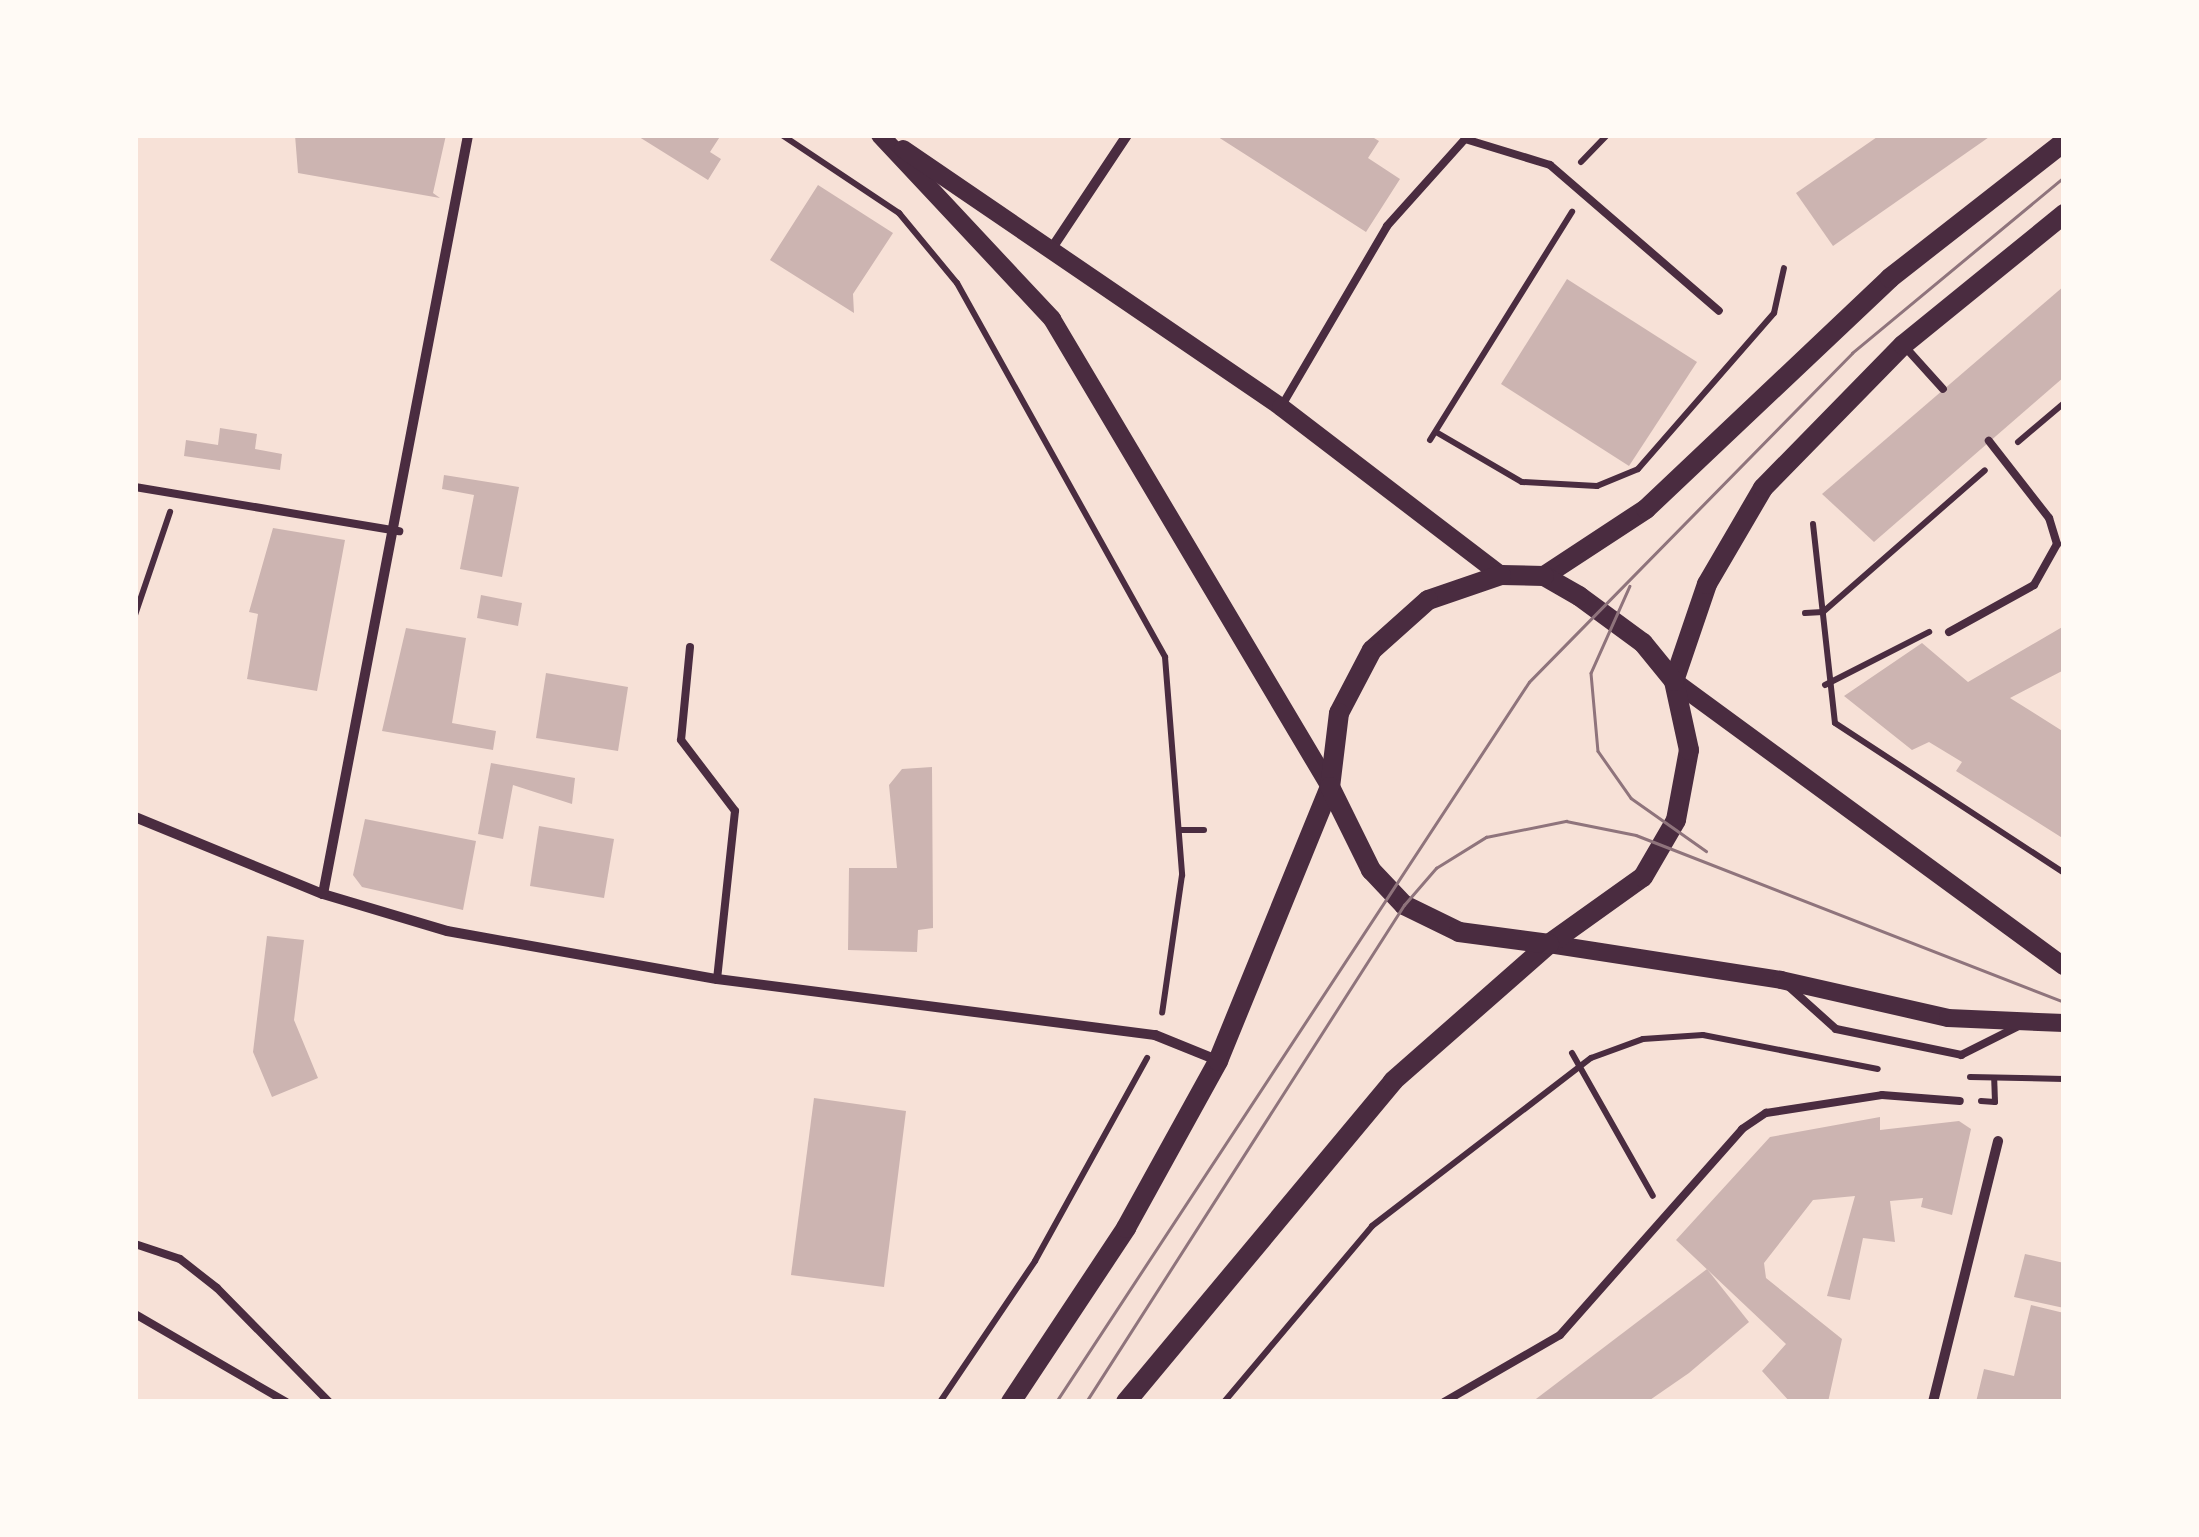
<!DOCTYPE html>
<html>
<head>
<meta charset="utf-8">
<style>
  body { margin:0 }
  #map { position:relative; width:2199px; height:1537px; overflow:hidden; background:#f7e1d7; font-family:Roboto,sans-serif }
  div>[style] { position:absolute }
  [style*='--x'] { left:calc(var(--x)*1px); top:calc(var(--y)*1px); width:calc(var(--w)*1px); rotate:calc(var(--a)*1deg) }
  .building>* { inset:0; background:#ccb4b1 }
  .path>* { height:6px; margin:-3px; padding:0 3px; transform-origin:3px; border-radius:3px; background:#4a2c40 }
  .service>* { height:8px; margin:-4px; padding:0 4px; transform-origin:4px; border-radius:4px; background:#4a2c40 }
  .minor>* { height:10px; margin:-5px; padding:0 5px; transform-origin:5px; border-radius:5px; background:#4a2c40 }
  .tertiary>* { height:18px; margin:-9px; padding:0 9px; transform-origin:9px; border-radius:9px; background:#4a2c40 }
  .secondary>* { height:20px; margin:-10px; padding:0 10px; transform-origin:10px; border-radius:10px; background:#4a2c40 }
  .tram>* { height:2.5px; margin:-1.25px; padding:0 1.25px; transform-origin:1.25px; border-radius:1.25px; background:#8f747c }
  span { translate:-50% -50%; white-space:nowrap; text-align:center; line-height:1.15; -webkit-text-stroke:10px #fffaf5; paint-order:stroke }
  .frame { position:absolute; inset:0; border:138px solid #fffaf5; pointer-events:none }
</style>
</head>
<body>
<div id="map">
  <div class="building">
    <div style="clip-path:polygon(295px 135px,446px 135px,433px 193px,440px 198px,298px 173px)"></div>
    <div style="clip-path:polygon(636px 135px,721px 135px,710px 152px,721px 159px,708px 180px)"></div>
    <div style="clip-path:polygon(1215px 135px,1369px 135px,1379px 141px,1368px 158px,1400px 179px,1366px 232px)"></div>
    <div style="clip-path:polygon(1880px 135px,1992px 135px,1833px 246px,1796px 193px)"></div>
    <div style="clip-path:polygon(818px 185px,893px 233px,853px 294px,854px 313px,770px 260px)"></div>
    <div style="clip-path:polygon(1567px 279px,1697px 362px,1629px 466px,1501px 384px)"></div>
    <div style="clip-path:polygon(2064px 286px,2064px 377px,1874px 542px,1822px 494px)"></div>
    <div style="clip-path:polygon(220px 428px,257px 434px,255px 449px,282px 454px,280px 470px,184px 456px,186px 440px,218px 445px)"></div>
    <div style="clip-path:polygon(444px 475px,519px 487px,502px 577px,460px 569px,474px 495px,442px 489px)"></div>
    <div style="clip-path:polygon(273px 528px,345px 540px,317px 691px,247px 679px,258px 614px,249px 612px)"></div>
    <div style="clip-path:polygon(481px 595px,522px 603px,518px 626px,477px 618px)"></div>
    <div style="clip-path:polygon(2064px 626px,2064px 670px,2010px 698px,2064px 732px,2064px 839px,1956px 771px,1962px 762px,1929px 742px,1912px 750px,1844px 696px,1922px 643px,1968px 682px)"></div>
    <div style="clip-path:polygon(406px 628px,466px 638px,452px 723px,496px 731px,493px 750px,382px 731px)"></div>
    <div style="clip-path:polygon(546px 673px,628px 687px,618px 751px,536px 738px)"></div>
    <div style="clip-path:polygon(491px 763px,575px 778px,572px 804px,513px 785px,503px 839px,478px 834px)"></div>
    <div style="clip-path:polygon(932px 767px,933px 928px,918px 930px,917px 952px,848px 950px,849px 868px,897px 868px,889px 785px,902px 769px)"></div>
    <div style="clip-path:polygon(365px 819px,476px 841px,463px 910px,362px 887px,353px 875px)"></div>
    <div style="clip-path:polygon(539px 826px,614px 839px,604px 898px,530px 886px)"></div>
    <div style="clip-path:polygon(267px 936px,304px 940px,294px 1020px,318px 1078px,272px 1097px,253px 1052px)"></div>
    <div style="clip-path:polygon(814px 1098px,906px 1111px,884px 1287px,791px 1275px)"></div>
    <div style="clip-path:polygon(1880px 1117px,1880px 1130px,1959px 1121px,1971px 1129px,1952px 1215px,1921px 1207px,1923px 1198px,1890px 1201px,1895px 1242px,1863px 1238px,1850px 1300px,1827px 1296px,1855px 1196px,1813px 1200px,1764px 1263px,1766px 1278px,1842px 1339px,1828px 1402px,1790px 1402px,1762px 1371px,1786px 1344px,1676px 1240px,1770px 1137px)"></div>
    <div style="clip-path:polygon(2025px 1254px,2064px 1263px,2064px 1308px,2014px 1297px)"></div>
    <div style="clip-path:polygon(1707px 1269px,1749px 1322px,1689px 1373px,1647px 1402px,1532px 1402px)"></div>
    <div style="clip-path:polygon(2031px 1305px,2064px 1313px,2064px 1402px,1976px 1402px,1984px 1369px,2014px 1376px)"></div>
  </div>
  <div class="path">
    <div style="--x:782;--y:135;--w:141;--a:33.7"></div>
    <div style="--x:899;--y:213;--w:91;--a:50.4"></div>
    <div style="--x:957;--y:283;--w:428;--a:60.9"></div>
    <div style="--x:1165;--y:657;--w:219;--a:85.5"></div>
    <div style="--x:1182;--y:875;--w:139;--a:98.2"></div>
    <div style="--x:1581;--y:162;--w:37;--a:-46"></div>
    <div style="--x:1436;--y:432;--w:99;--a:30.2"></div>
    <div style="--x:1522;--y:482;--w:75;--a:3.1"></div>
    <div style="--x:1597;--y:486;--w:44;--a:-22.5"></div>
    <div style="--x:1638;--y:469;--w:207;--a:-48.9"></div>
    <div style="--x:1774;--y:313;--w:46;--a:-77.5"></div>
    <div style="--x:1430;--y:440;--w:269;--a:-58.1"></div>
    <div style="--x:2018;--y:442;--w:60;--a:-40.3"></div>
    <div style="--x:1813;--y:524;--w:200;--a:83.7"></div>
    <div style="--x:1835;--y:723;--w:274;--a:33.2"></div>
    <div style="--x:1805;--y:613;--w:18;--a:-3"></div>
    <div style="--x:1823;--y:612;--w:215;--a:-41.2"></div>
    <div style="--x:135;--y:615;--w:109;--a:-71.2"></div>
    <div style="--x:1825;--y:685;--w:117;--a:-27"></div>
    <div style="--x:1180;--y:830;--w:24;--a:0"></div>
    <div style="--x:1572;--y:1053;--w:164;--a:60.5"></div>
    <div style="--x:1970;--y:1077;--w:94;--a:1.2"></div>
    <div style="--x:1981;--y:1101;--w:14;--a:4"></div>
    <div style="--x:1995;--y:1102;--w:24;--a:-92"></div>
    <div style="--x:940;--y:1402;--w:170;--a:-56"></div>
    <div style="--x:1035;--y:1261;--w:232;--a:-61.1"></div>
    <div style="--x:1224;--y:1402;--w:230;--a:-49.9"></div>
    <div style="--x:1372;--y:1226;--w:276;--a:-37.5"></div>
    <div style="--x:1591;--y:1058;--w:55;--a:-20.1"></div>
    <div style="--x:1643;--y:1039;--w:60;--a:-3.8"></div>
    <div style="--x:1703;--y:1035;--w:178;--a:11"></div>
  </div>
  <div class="service">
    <div style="--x:1906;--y:348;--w:55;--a:47.9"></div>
    <div style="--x:1281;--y:407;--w:210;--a:-59.6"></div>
    <div style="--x:1387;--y:226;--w:117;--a:-48.1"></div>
    <div style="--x:1465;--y:139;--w:89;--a:17"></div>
    <div style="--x:1550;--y:165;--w:223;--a:40.8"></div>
    <div style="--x:135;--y:487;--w:268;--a:9.5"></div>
    <div style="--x:1949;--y:632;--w:97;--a:-28.9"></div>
    <div style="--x:2034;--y:585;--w:47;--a:-60.7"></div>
    <div style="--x:2057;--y:544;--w:27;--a:-107"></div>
    <div style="--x:2049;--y:518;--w:98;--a:-127.9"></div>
    <div style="--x:690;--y:647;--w:93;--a:95.5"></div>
    <div style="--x:681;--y:740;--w:89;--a:52.7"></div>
    <div style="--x:735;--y:811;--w:169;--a:96.1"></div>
    <div style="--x:1788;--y:986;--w:64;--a:41.9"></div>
    <div style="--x:1836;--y:1029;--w:128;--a:11.7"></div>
    <div style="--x:1961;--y:1055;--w:63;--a:-26.6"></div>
    <div style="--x:135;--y:1244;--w:47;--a:18.4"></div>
    <div style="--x:180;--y:1259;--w:47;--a:38.1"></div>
    <div style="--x:217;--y:1288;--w:160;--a:45.5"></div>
    <div style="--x:135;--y:1314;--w:175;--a:30.2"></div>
    <div style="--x:1444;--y:1402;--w:134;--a:-30"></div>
    <div style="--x:1560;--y:1335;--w:275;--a:-48.5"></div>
    <div style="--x:1742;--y:1129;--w:29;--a:-34"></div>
    <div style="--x:1766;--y:1113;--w:117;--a:-8.8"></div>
    <div style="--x:1882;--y:1095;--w:78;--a:4.4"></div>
  </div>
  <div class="minor">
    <div style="--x:1052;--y:248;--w:136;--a:-56.4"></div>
    <div style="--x:135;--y:817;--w:203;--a:22.3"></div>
    <div style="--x:323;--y:894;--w:129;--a:16.6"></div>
    <div style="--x:447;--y:931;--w:274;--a:10.1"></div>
    <div style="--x:717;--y:979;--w:442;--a:7.3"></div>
    <div style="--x:1155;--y:1035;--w:67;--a:22"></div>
    <div style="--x:323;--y:894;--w:773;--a:-79.18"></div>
    <div style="--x:1933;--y:1402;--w:269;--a:-76"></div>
  </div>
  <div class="tertiary">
    <div style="--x:880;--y:135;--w:252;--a:46.9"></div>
    <div style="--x:1052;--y:319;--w:544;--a:59.29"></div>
    <div style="--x:903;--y:149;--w:458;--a:34.3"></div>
    <div style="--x:1281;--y:407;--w:277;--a:37.4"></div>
    <div style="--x:1674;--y:681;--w:483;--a:36.2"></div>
    <div style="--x:1549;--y:944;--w:235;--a:8.8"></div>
    <div style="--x:1781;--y:980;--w:171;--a:12.8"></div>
    <div style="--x:1948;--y:1018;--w:116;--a:2.5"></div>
  </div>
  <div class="secondary">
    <div style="--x:1544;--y:576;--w:122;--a:-33.3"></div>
    <div style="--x:1646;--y:509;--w:336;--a:-43.4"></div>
    <div style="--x:1890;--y:278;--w:221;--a:-38"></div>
    <div style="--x:1674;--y:681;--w:102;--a:-71.2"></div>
    <div style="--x:1707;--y:584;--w:111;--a:-59.7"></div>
    <div style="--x:1763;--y:488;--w:200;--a:-45.6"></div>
    <div style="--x:1903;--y:345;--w:208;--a:-39.1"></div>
    <div style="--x:1011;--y:1402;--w:209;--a:-56.5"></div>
    <div style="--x:1126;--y:1228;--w:191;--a:-61.1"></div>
    <div style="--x:1218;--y:1061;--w:296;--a:-67.8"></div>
    <div style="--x:1126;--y:1402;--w:418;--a:-50.2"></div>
    <div style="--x:1393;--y:1081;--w:208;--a:-41.3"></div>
    <div style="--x:1549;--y:944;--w:115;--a:-35.5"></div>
    <div style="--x:1643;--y:877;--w:66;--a:-59.9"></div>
    <div style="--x:1676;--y:820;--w:71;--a:-79.5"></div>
    <div style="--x:1689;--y:750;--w:71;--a:-102.3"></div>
    <div style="--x:1674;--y:681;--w:49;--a:-129.2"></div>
    <div style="--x:1643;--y:643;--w:79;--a:-143.7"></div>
    <div style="--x:1579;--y:596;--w:40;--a:-150.3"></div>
    <div style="--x:1544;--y:576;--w:43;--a:-178.7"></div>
    <div style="--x:1501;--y:575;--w:77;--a:161.1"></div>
    <div style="--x:1428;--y:600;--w:75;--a:138.2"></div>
    <div style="--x:1372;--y:650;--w:71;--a:117.6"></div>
    <div style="--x:1339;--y:713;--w:75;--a:96.9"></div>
    <div style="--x:1330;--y:787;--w:93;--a:63.7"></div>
    <div style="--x:1371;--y:870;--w:48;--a:46.7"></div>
    <div style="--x:1404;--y:905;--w:61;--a:26.1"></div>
    <div style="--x:1459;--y:932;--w:91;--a:7.6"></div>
  </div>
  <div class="tram">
    <div style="--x:1630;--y:586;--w:95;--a:114.1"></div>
    <div style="--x:1591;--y:673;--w:78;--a:84.9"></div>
    <div style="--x:1598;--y:751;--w:57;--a:54.9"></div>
    <div style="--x:1631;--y:798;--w:92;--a:35.2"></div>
    <div style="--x:1056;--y:1402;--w:861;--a:-56.7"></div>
    <div style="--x:1529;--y:682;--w:461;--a:-45.5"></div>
    <div style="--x:1852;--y:353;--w:276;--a:-39.7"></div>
    <div style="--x:1086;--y:1402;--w:590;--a:-57.39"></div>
    <div style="--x:1404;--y:905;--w:49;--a:-49.1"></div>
    <div style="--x:1436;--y:868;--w:59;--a:-31.8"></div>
    <div style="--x:1486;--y:837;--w:82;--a:-11.3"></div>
    <div style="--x:1566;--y:821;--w:71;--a:11.3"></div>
    <div style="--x:1636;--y:835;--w:459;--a:21.3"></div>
  </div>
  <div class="frame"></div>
</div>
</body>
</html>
